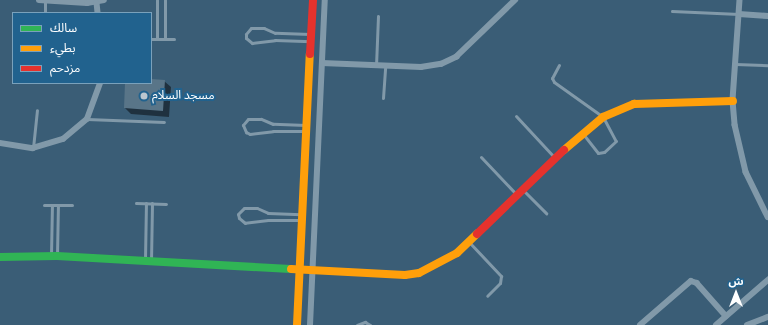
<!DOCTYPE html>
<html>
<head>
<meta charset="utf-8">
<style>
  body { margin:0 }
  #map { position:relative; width:768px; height:325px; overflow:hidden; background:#3a5d76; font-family:"Archivo Narrow","Noto Sans Arabic",sans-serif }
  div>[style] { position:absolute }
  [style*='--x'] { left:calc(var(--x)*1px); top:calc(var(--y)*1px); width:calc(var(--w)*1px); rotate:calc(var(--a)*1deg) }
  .shadow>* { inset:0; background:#0007 }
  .building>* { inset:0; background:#597588 }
  .lane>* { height:3px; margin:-1.5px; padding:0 1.5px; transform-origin:1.5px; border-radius:1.5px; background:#8199a9 }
  .street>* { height:5.5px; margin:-2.75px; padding:0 2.75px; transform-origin:2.75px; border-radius:2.75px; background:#8199a9 }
  .fast>* { height:8px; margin:-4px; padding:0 4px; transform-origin:4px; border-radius:4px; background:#30b455 }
  .slow>* { height:8px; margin:-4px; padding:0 4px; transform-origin:4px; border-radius:4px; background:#ff9f0a }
  .jam>* { height:8px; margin:-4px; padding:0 4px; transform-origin:4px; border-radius:4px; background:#e5322d }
  .dots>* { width:11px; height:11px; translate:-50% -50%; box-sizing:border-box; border:2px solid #21628e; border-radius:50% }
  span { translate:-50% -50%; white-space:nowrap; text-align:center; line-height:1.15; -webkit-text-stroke:4px #21628e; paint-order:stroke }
  .poi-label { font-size:12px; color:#fff }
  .left { translate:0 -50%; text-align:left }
  .legend { position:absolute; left:12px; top:12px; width:140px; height:72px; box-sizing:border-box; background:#21628e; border:1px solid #7aa1bb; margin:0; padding:5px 7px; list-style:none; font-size:12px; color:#fff }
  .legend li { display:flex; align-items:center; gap:8px; height:20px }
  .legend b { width:20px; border:1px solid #7aa1bb }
  .north { position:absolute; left:716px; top:273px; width:40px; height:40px; -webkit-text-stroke:3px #21628e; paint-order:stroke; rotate:0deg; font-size:11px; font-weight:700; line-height:16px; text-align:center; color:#fff }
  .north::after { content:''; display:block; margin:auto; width:14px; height:18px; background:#fff; clip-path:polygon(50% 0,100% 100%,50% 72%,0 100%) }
</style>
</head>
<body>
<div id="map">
  <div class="shadow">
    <div style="clip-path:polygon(151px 80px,164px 81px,171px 87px,169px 117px,131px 114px,125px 108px,126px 83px,151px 83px)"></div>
  </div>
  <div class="building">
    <div style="clip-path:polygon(151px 79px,165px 80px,163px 111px,124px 108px,125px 83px,151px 83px)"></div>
  </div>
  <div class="lane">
    <div style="--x:165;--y:0;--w:39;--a:90"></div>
    <div style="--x:672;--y:11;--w:67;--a:2.6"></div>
    <div style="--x:45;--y:13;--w:12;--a:-90"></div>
    <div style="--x:310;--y:34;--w:35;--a:-178"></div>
    <div style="--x:275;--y:33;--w:12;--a:-156"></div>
    <div style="--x:264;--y:28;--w:13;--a:180"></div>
    <div style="--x:251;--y:28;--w:8;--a:130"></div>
    <div style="--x:246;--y:34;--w:4;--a:90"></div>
    <div style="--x:246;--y:38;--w:8;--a:40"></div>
    <div style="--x:252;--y:43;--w:23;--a:-7"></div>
    <div style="--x:275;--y:40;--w:36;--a:2"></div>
    <div style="--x:151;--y:39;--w:23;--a:0"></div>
    <div style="--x:157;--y:39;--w:39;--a:-90"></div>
    <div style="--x:735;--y:64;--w:33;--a:2"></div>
    <div style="--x:559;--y:65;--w:15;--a:118"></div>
    <div style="--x:552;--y:78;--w:4;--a:63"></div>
    <div style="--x:554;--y:82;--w:60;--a:35.5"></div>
    <div style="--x:603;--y:117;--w:27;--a:62"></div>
    <div style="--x:616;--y:141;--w:16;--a:137"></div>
    <div style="--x:604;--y:152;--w:6;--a:171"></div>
    <div style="--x:598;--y:153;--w:24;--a:-128"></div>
    <div style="--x:376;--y:66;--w:50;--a:-87.7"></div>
    <div style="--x:383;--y:98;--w:32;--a:-86"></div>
    <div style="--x:516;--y:116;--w:56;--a:47.2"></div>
    <div style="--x:87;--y:119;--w:77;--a:2.2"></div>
    <div style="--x:306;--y:125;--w:33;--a:-178"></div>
    <div style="--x:273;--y:124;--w:13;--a:-157"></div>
    <div style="--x:261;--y:119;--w:13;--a:180"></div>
    <div style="--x:248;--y:119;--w:8;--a:130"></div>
    <div style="--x:243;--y:125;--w:8;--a:67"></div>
    <div style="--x:246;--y:132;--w:4;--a:27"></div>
    <div style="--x:250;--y:134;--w:23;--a:-7"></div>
    <div style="--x:273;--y:131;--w:33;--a:0"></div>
    <div style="--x:33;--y:148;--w:38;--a:-84"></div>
    <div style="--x:481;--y:157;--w:51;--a:46.6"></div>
    <div style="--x:523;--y:190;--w:33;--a:45"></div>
    <div style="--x:136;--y:203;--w:30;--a:2"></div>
    <div style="--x:44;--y:205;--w:28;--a:0"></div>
    <div style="--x:301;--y:220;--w:33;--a:180"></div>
    <div style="--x:268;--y:220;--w:23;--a:173"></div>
    <div style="--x:245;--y:223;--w:8;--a:-140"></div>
    <div style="--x:239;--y:218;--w:4;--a:-104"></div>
    <div style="--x:238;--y:214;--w:8;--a:-45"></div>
    <div style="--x:244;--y:208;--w:13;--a:0"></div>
    <div style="--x:257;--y:208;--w:12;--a:24"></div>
    <div style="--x:268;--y:213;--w:33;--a:2"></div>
    <div style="--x:469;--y:242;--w:47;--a:46.7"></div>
    <div style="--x:501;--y:276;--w:7;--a:98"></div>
    <div style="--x:500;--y:283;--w:18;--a:135"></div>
    <div style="--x:51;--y:255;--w:50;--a:-88.9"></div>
    <div style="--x:57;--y:255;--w:50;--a:-88.9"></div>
    <div style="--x:145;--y:259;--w:56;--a:-89"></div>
    <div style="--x:151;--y:261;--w:58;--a:-89"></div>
    <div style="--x:357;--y:325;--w:9;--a:-21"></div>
    <div style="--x:365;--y:322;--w:6;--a:31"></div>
  </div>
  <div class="street">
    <div style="--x:39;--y:0;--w:48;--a:3.6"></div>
    <div style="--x:87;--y:3;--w:17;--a:-10"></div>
    <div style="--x:740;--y:0;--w:101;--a:94"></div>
    <div style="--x:733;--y:101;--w:24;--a:85"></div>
    <div style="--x:735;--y:125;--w:48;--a:76.8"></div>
    <div style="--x:746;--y:172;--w:50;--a:63.9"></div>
    <div style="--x:97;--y:3;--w:10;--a:84"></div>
    <div style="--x:739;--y:14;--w:29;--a:4"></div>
    <div style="--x:322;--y:63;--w:99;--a:2.3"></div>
    <div style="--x:421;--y:67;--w:20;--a:-9"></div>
    <div style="--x:441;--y:64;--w:17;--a:-25"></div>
    <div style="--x:456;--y:57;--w:82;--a:-44"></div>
    <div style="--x:0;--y:143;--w:33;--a:9"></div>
    <div style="--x:33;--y:148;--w:31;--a:-17"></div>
    <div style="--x:63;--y:139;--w:31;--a:-40"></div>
    <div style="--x:87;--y:119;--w:38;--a:-70"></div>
    <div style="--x:310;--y:325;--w:325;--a:-87.4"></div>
    <div style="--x:640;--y:325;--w:67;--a:-40.8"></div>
    <div style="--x:691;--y:281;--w:6;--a:18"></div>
    <div style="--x:697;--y:283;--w:44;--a:48.7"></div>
    <div style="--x:716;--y:325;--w:69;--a:-40.9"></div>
    <div style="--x:747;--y:325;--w:22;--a:-21"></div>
  </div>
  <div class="fast">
    <div style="--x:0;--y:257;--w:57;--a:-1"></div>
    <div style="--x:57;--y:256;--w:234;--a:3.2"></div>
  </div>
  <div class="slow">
    <div style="--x:564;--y:150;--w:51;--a:-40.2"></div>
    <div style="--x:603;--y:117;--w:34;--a:-23"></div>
    <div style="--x:634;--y:104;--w:99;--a:-1.7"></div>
    <div style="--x:291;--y:269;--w:114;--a:3"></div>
    <div style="--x:405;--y:275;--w:14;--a:-8"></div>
    <div style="--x:419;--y:273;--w:43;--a:-27.8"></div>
    <div style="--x:457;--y:253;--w:28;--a:-44"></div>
    <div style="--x:297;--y:325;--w:271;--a:-87.3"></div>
  </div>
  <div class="jam">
    <div style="--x:310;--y:54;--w:54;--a:-86.8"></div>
    <div style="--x:477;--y:234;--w:121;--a:-44"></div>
  </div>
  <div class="dots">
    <div style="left:144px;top:96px;background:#bac6cf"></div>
  </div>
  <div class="poi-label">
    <span class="left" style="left:152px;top:96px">مسجد السلام</span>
  </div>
  <ul class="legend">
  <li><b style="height:5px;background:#30b455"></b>سالك</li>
  <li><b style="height:5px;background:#ff9f0a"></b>بطيء</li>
  <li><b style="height:5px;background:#e5322d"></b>مزدحم</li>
  </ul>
  <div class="north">ش</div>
</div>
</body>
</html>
